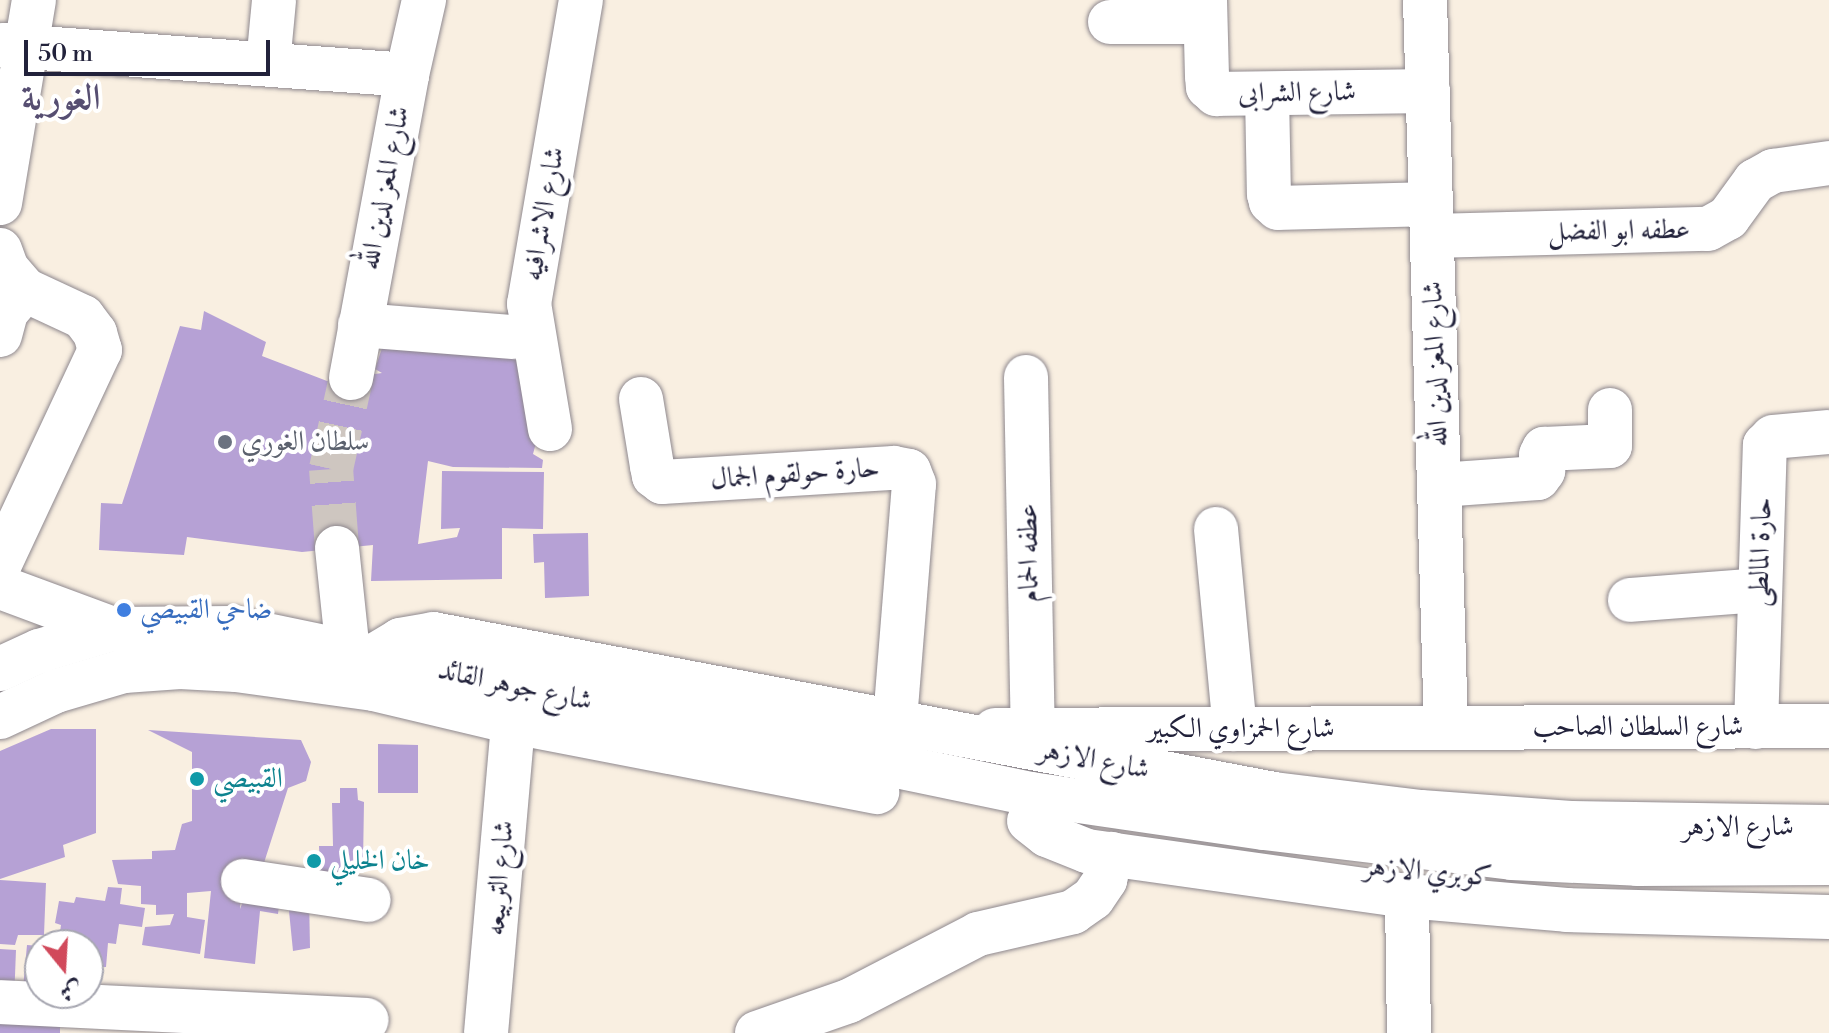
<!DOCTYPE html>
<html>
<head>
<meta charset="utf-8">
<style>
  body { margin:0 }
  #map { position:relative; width:1829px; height:1033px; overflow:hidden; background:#f9efe1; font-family:"Libre Bodoni",Amiri,serif }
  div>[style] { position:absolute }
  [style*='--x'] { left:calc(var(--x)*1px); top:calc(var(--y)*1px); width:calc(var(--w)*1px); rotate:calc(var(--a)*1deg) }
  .building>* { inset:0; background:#b6a1d5 }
  .minor-tunnel>* { height:44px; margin-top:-22px; transform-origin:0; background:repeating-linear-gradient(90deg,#cec6c0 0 44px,transparent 0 66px) }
  .roads { filter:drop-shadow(0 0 2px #8e888e) drop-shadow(0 0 2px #8e888e) }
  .minor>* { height:44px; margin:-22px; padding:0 22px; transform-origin:22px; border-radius:22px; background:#fff }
  .major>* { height:44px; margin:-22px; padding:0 22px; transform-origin:22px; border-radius:22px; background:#fff }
  .dots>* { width:22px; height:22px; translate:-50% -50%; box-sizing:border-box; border:4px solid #fff; border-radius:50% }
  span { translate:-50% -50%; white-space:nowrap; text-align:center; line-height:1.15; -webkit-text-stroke:8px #fff; paint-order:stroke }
  .street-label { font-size:28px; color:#22223b }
  .worship-label { font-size:28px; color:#5b616d }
  .left { translate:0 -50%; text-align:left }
  .shop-label { font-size:28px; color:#366cbe }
  .culture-label { font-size:28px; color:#0d838f }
  .district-label { font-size:36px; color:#564e71; font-weight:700 }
  .north { position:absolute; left:24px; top:929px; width:80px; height:80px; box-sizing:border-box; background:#fff; border:2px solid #a7a7b1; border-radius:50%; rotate:162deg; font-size:22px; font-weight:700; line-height:32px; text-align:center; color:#22223b }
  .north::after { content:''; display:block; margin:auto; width:28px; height:36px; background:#d1495b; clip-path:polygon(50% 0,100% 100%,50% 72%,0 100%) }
  .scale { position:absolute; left:24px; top:40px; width:246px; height:36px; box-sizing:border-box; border:4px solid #22223b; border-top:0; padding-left:10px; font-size:24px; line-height:28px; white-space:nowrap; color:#22223b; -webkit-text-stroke:6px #fff; paint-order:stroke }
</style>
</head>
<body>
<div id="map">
  <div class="building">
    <div style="clip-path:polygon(204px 311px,266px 342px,262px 356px,327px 381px,382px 373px,375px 369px,383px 345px,533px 359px,544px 413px,533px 454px,543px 460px,542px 468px,453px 467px,428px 461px,418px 544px,457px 537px,460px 528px,441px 529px,442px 471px,544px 472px,543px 529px,502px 528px,502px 579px,371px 581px,373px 545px,302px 552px,187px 537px,184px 555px,99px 550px,101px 503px,122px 504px,180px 326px,201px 330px)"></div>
    <div style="clip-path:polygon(588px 533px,589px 596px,545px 598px,544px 562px,534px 563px,533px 534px)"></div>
    <div style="clip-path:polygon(51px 729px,96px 729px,96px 833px,63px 845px,65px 857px,0 879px,0 751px)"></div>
    <div style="clip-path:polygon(148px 730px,301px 740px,311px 762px,306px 781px,288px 788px,262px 869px,241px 894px,240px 909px,249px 886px,281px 890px,278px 914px,260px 911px,255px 964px,204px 958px,211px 891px,187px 893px,187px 917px,205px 920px,200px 954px,142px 945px,145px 927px,170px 925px,174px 914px,156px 915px,156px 905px,141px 904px,141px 886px,118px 884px,112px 860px,152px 859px,152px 851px,175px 850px,182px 824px,192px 821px,192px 752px)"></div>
    <div style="clip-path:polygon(378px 744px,418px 745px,418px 793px,378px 793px)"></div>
    <div style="clip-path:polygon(340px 788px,357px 788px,358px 800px,364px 802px,363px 863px,349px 864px,349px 872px,320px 873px,319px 846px,333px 846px,332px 803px,340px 803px)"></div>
    <div style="clip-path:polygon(0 880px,46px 883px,44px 935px,18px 935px,15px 945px,0 944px)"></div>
    <div style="clip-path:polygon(108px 887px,122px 888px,120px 904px,145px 908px,142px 927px,119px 924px,116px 944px,108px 943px,106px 967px,100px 967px,97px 1001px,22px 999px,27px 945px,40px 946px,40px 993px,88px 993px,88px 945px,58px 945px,61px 925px,55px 923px,59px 901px,74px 903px,76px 897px,105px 901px)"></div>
    <div style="clip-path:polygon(287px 891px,309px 895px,310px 948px,293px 951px)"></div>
    <div style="clip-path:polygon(0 949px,16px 950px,14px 1001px,0 1000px)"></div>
    <div style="clip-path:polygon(0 1006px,60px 1022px,60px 1033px,0 1033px)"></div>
  </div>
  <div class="minor-tunnel">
    <div style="--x:337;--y:548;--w:79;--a:-94.3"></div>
    <div style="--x:331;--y:469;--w:93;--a:-77.6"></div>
  </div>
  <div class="roads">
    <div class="minor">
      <div style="--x:1205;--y:0;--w:76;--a:88.5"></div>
      <div style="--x:1207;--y:76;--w:11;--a:85"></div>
      <div style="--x:1208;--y:87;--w:11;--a:41"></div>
      <div style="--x:1216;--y:94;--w:212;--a:-0.8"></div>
      <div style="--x:1425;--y:0;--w:728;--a:88.35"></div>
      <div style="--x:1110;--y:22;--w:95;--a:0"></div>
      <div style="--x:0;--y:45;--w:408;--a:4.2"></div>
      <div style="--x:268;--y:64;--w:64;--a:-84.6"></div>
      <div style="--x:1267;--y:94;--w:100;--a:88.9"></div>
      <div style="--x:1269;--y:194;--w:8;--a:76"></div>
      <div style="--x:1271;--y:202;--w:9;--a:41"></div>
      <div style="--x:1278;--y:208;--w:153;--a:-1.5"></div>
      <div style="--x:0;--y:203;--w:206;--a:-80.5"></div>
      <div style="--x:1432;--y:236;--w:276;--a:-1.5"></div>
      <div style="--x:1708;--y:229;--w:23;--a:-29"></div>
      <div style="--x:1728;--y:218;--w:46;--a:-53.9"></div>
      <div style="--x:1755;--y:181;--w:21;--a:-29"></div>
      <div style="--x:1773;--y:171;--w:57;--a:-8.1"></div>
      <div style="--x:0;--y:250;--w:20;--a:70"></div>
      <div style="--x:7;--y:269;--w:28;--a:49"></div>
      <div style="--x:25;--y:290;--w:64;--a:25"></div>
      <div style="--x:83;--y:317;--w:20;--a:53"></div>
      <div style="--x:95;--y:333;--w:18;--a:74"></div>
      <div style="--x:100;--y:350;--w:235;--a:115.1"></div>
      <div style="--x:360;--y:325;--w:154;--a:4.5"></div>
      <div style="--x:0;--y:335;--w:24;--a:-75"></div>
      <div style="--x:6;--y:312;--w:29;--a:-49"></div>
      <div style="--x:1026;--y:377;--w:353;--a:88.9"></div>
      <div style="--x:351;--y:378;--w:308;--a:-79.5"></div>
      <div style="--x:407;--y:75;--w:77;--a:-77.2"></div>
      <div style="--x:641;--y:399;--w:68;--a:80.7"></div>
      <div style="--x:652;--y:466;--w:10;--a:79"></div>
      <div style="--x:654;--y:476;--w:10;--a:37"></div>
      <div style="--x:662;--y:482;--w:232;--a:-3.5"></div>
      <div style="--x:894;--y:468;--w:15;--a:11"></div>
      <div style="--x:909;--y:471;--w:14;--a:69"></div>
      <div style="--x:914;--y:484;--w:238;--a:94.6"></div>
      <div style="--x:550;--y:429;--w:127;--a:-99.5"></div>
      <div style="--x:529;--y:304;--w:308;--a:-80.3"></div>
      <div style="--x:1440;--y:485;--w:98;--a:-4.1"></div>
      <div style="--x:1538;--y:478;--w:9;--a:-54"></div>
      <div style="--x:1543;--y:471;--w:16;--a:-97"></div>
      <div style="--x:1541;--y:455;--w:7;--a:-63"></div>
      <div style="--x:1544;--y:449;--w:66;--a:-2.6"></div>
      <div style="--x:1610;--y:446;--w:36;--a:-90"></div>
      <div style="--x:1216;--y:529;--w:201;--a:84.6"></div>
      <div style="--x:337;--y:548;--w:105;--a:84"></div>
      <div style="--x:0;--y:587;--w:121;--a:20.4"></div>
      <div style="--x:1630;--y:600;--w:130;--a:-4.4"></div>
      <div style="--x:1756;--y:727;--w:282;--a:-88.2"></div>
      <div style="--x:1765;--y:445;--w:11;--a:-45"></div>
      <div style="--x:1773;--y:437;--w:56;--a:-5.1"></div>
      <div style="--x:995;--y:730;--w:834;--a:-0.27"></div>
      <div style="--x:243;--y:881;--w:127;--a:8.6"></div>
      <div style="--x:1407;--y:896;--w:137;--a:89.2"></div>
      <div style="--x:0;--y:1002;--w:367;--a:2.8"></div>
      <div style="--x:486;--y:1033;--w:312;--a:-85"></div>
      <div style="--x:757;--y:1033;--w:97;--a:-19.2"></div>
      <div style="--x:849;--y:1001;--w:145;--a:-27.4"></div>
      <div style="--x:978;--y:934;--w:98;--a:-13"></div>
      <div style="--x:1073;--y:912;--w:24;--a:-35"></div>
      <div style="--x:1093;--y:898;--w:22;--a:-56"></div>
      <div style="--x:1105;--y:880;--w:27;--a:-77"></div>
    </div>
    <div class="major">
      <div style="--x:372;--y:657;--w:33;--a:-31"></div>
      <div style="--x:400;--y:640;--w:34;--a:-10"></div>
      <div style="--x:433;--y:634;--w:856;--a:10.77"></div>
      <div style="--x:1274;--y:794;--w:148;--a:7"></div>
      <div style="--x:1421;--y:812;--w:150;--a:4.2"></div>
      <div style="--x:1571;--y:823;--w:258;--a:0.9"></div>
      <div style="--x:0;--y:669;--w:43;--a:-24.8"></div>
      <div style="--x:39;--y:651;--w:77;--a:-16.6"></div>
      <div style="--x:113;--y:629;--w:120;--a:-0.5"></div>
      <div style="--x:233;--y:628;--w:815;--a:11.75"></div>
      <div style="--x:1031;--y:794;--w:235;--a:8.3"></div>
      <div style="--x:1264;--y:828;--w:250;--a:6.9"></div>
      <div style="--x:1512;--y:858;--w:125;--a:2.7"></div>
      <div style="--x:1637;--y:864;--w:192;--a:-0.3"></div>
      <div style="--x:0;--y:717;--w:62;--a:-24.9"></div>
      <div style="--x:56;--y:691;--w:71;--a:-16.4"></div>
      <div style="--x:124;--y:671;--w:56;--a:-4.1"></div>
      <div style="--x:180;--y:667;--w:56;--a:3.1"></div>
      <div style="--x:236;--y:670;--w:139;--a:7.8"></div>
      <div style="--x:374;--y:689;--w:143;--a:13.4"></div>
      <div style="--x:513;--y:722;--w:371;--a:10.9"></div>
      <div style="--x:1029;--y:821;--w:23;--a:38"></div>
      <div style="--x:1047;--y:835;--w:43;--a:21.8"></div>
      <div style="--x:1087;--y:851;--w:323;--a:8"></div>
      <div style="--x:1407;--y:896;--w:160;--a:5"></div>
      <div style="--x:1566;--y:910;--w:263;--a:1.5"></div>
    </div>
  </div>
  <div class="dots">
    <div style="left:225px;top:442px;background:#6b7280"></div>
    <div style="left:124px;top:610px;background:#3f7fe0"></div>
    <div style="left:197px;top:779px;background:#0f9aa8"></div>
    <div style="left:314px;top:861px;background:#0f9aa8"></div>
  </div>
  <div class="street-label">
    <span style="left:1297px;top:93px;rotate:-1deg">شارع الشرابى</span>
    <span style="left:385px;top:188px;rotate:-79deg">شارع المعز لدين الله</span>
    <span style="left:544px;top:214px;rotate:-80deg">شارع الاشرافيه</span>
    <span style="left:1619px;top:231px;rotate:-1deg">عطفه ابو الفضل</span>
    <span style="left:1436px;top:364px;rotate:-92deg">شارع المعز لدين الله</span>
    <span style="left:795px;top:474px;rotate:-4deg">حارة حولقوم الجمال</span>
    <span style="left:1761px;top:552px;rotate:-88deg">حارة المالطى</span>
    <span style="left:1029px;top:553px;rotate:-91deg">عطفه الحمام</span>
    <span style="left:515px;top:686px;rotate:12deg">شارع جوهر القائد</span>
    <span style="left:1638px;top:727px">شارع السلطان الصاحب</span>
    <span style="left:1241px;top:729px">شارع الحمزاوي الكبير</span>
    <span style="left:1094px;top:760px;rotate:11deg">شارع الازهر</span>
    <span style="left:1738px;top:827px">شارع الازهر</span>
    <span style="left:1428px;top:872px;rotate:5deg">كوبري الازهر</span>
    <span style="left:500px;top:878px;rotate:-85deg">شارع التربيعه</span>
  </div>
  <div class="worship-label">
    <span class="left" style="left:241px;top:442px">سلطان الغوري</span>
  </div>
  <div class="shop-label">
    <span class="left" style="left:140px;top:610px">ضاحي القبيصي</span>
  </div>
  <div class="culture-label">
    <span class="left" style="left:213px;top:779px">القبيصي</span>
    <span class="left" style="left:330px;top:861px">خان الخليلي</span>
  </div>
  <div class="district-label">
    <span style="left:61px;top:99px">الغورية</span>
  </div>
  <div class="north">ش</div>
  <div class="scale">50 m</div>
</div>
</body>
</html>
